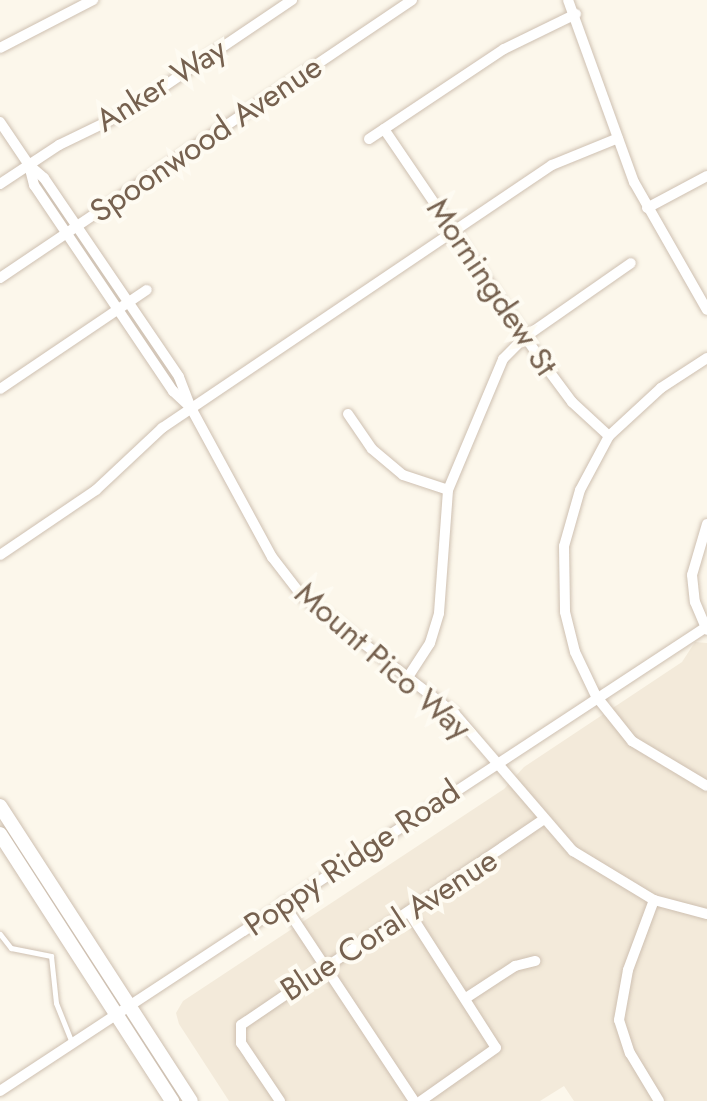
<!DOCTYPE html>
<html>
<head>
<meta charset="utf-8">
<style>
  body { margin:0 }
  #map { position:relative; width:707px; height:1101px; overflow:hidden; background:#fcf7eb; font-family:Jost,sans-serif }
  div>[style] { position:absolute }
  [style*='--x'] { left:calc(var(--x)*1px); top:calc(var(--y)*1px); width:calc(var(--w)*1px); rotate:calc(var(--a)*1deg) }
  .residential>* { inset:0; background:#f3eada }
  .roads { filter:drop-shadow(0 0 2px #cec0b1) drop-shadow(0 0 2px #cec0b1) }
  .service>* { height:5px; margin:-2.5px; padding:0 2.5px; transform-origin:2.5px; border-radius:2.5px; background:#fff }
  .minor>* { height:10px; margin:-5px; padding:0 5px; transform-origin:5px; border-radius:5px; background:#fff }
  .secondary>* { height:14px; margin:-7px; padding:0 7px; transform-origin:7px; border-radius:7px; background:#fff }
  span { translate:-50% -50%; white-space:nowrap; text-align:center; line-height:1.15; -webkit-text-stroke:8px #fefbf2; paint-order:stroke }
  .street-label { font-size:32px; color:#76614f }
</style>
</head>
<body>
<div id="map">
  <div class="residential">
    <div style="clip-path:polygon(695px 642px,707px 643px,707px 1101px,574px 1101px,564px 1086px,540px 1101px,229px 1101px,179px 1024px,176px 1013px,183px 1001px,504px 789px,524px 767px,682px 662px)"></div>
  </div>
  <div class="roads">
    <div class="service">
      <div style="--x:0;--y:934;--w:18;--a:52"></div>
      <div style="--x:11;--y:948;--w:41;--a:11.3"></div>
      <div style="--x:51;--y:956;--w:47;--a:83.9"></div>
      <div style="--x:56;--y:1003;--w:43;--a:68.2"></div>
    </div>
    <div class="minor">
      <div style="--x:568;--y:0;--w:194;--a:70.1"></div>
      <div style="--x:634;--y:182;--w:147;--a:60.3"></div>
      <div style="--x:0;--y:48;--w:105;--a:-27.3"></div>
      <div style="--x:0;--y:122;--w:52;--a:56"></div>
      <div style="--x:29;--y:165;--w:20;--a:41"></div>
      <div style="--x:44;--y:178;--w:240;--a:55.8"></div>
      <div style="--x:179;--y:377;--w:33;--a:69"></div>
      <div style="--x:384;--y:129;--w:283;--a:55.8"></div>
      <div style="--x:543;--y:363;--w:49;--a:53.4"></div>
      <div style="--x:572;--y:402;--w:50;--a:42.6"></div>
      <div style="--x:369;--y:139;--w:162;--a:-33.7"></div>
      <div style="--x:504;--y:49;--w:80;--a:-25.9"></div>
      <div style="--x:29;--y:165;--w:21;--a:76"></div>
      <div style="--x:34;--y:185;--w:249;--a:56"></div>
      <div style="--x:173;--y:391;--w:25;--a:43"></div>
      <div style="--x:191;--y:408;--w:170;--a:61.5"></div>
      <div style="--x:272;--y:557;--w:49;--a:52.4"></div>
      <div style="--x:302;--y:596;--w:193;--a:37.6"></div>
      <div style="--x:455;--y:714;--w:181;--a:49.3"></div>
      <div style="--x:573;--y:851;--w:95;--a:31.2"></div>
      <div style="--x:654;--y:900;--w:55;--a:14.8"></div>
      <div style="--x:0;--y:184;--w:71;--a:-33.5"></div>
      <div style="--x:59;--y:145;--w:71;--a:-25.8"></div>
      <div style="--x:123;--y:114;--w:204;--a:-34"></div>
      <div style="--x:647;--y:208;--w:68;--a:-28.1"></div>
      <div style="--x:0;--y:278;--w:497;--a:-34"></div>
      <div style="--x:707;--y:358;--w:55;--a:146.9"></div>
      <div style="--x:661;--y:388;--w:71;--a:137.3"></div>
      <div style="--x:609;--y:436;--w:61;--a:118.2"></div>
      <div style="--x:580;--y:490;--w:58;--a:105.9"></div>
      <div style="--x:564;--y:546;--w:66;--a:89.1"></div>
      <div style="--x:565;--y:612;--w:41;--a:76"></div>
      <div style="--x:575;--y:652;--w:49;--a:64.5"></div>
      <div style="--x:596;--y:696;--w:58;--a:51.3"></div>
      <div style="--x:632;--y:741;--w:87;--a:31"></div>
      <div style="--x:0;--y:389;--w:177;--a:-34"></div>
      <div style="--x:348;--y:414;--w:42;--a:55.6"></div>
      <div style="--x:372;--y:449;--w:40;--a:40"></div>
      <div style="--x:403;--y:475;--w:47;--a:18.4"></div>
      <div style="--x:707;--y:524;--w:53;--a:106.4"></div>
      <div style="--x:692;--y:575;--w:27;--a:84"></div>
      <div style="--x:695;--y:602;--w:30;--a:67"></div>
      <div style="--x:0;--y:555;--w:116;--a:-34.1"></div>
      <div style="--x:96;--y:490;--w:91;--a:-43.2"></div>
      <div style="--x:162;--y:428;--w:470;--a:-34"></div>
      <div style="--x:552;--y:165;--w:71;--a:-22.2"></div>
      <div style="--x:408;--y:677;--w:40;--a:-57.1"></div>
      <div style="--x:430;--y:643;--w:31;--a:-73"></div>
      <div style="--x:439;--y:613;--w:123;--a:-85.8"></div>
      <div style="--x:448;--y:490;--w:142;--a:-67.2"></div>
      <div style="--x:503;--y:359;--w:31;--a:-45"></div>
      <div style="--x:525;--y:337;--w:129;--a:-34.9"></div>
      <div style="--x:654;--y:900;--w:75;--a:110.4"></div>
      <div style="--x:628;--y:970;--w:51;--a:100.2"></div>
      <div style="--x:619;--y:1020;--w:35;--a:72"></div>
      <div style="--x:630;--y:1053;--w:56;--a:58.9"></div>
      <div style="--x:283;--y:903;--w:237;--a:56.5"></div>
      <div style="--x:409;--y:912;--w:161;--a:57.4"></div>
      <div style="--x:496;--y:1048;--w:92;--a:144.8"></div>
      <div style="--x:466;--y:998;--w:59;--a:-33.1"></div>
      <div style="--x:515;--y:966;--w:21;--a:-14"></div>
      <div style="--x:0;--y:1091;--w:845;--a:-33.31"></div>
      <div style="--x:280;--y:1101;--w:70;--a:-123.9"></div>
      <div style="--x:241;--y:1043;--w:18;--a:-90"></div>
      <div style="--x:241;--y:1025;--w:365;--a:-34.2"></div>
    </div>
    <div class="secondary">
      <div style="--x:0;--y:806;--w:351;--a:57.1"></div>
      <div style="--x:0;--y:834;--w:318;--a:57.2"></div>
    </div>
  </div>
  <div class="street-label">
    <span style="left:161px;top:85px;rotate:-32deg">Anker Way</span>
    <span style="left:206px;top:139px;rotate:-34deg">Spoonwood Avenue</span>
    <span style="left:492px;top:287px;rotate:56deg">Morningdew St</span>
    <span style="left:383px;top:661px;rotate:41deg">Mount Pico Way</span>
    <span style="left:352px;top:858px;rotate:-34deg">Poppy Ridge Road</span>
    <span style="left:389px;top:925px;rotate:-33deg">Blue Coral Avenue</span>
  </div>
</div>
</body>
</html>
